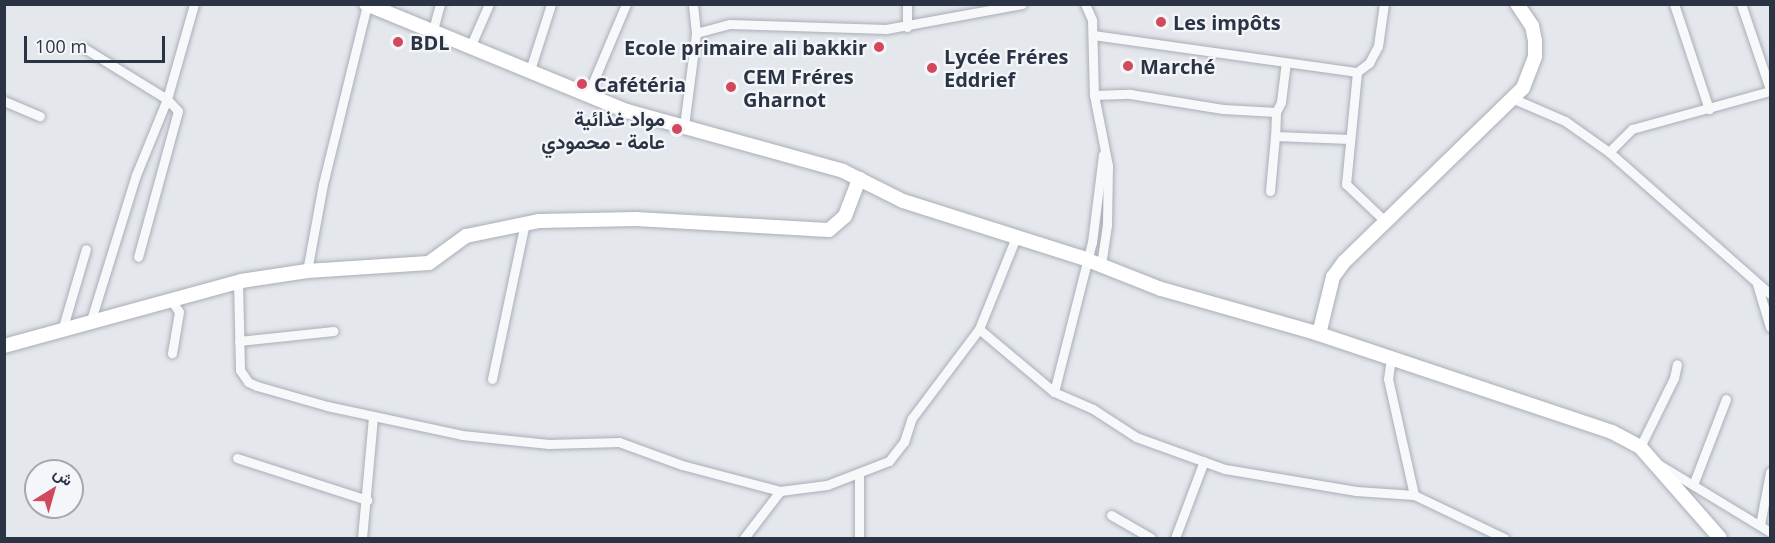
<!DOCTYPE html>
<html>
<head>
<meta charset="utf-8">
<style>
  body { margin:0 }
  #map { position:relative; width:1775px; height:543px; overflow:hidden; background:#e4e7ec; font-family:"Open Sans",Vazirmatn,sans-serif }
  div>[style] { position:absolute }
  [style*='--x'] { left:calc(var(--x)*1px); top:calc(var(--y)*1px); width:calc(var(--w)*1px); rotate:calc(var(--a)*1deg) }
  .roads { filter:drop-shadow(0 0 2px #a9aeb7) drop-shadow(0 0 2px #a9aeb7) }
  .minor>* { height:9px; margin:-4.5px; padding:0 4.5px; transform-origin:4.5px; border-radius:4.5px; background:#f7f8fa }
  .secondary>* { height:14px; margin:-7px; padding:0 7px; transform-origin:7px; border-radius:7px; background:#fff }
  .dots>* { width:16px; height:16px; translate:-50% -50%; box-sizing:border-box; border:3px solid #f4f6f9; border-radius:50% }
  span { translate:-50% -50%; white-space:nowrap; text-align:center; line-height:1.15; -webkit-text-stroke:4.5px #f4f6f9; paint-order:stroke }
  .poi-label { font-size:20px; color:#2b3445; font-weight:700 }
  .left { translate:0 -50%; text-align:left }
  .right { translate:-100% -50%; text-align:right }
  .frame { position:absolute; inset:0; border:6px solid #2b3445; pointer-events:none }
  .north { position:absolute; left:24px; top:459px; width:60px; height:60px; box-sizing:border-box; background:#f4f6f9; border:2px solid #a4a8b1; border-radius:50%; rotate:37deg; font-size:16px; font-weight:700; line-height:24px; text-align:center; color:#2b3445 }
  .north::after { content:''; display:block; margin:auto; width:21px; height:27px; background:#d1495b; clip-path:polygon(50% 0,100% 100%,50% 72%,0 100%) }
  .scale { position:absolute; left:24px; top:36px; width:141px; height:27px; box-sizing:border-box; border:3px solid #2b3445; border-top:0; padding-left:8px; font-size:18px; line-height:21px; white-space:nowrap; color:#2b3445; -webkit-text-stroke:4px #f4f6f9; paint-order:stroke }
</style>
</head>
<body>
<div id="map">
  <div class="roads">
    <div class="minor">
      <div style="--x:1085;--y:4;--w:17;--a:66"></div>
      <div style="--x:1092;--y:20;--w:75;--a:88.5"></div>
      <div style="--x:1094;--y:95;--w:72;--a:78.8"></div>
      <div style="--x:1108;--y:166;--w:59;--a:91"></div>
      <div style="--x:1107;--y:225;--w:40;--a:98.5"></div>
      <div style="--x:1674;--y:4;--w:111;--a:71.6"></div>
      <div style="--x:1741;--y:4;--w:90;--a:71.2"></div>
      <div style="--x:907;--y:27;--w:23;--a:-90"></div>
      <div style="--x:433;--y:30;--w:27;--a:-75"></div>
      <div style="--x:696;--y:33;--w:35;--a:-15"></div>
      <div style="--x:730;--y:24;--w:156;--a:1.8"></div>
      <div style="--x:886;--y:29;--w:138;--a:-10.4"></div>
      <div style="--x:1093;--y:35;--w:267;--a:8"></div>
      <div style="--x:1357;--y:72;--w:15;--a:-37"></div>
      <div style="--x:1369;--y:63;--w:19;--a:-62"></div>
      <div style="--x:1378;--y:46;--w:42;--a:-81.9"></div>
      <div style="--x:471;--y:45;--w:45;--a:-66.3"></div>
      <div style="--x:84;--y:48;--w:97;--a:31.6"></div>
      <div style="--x:167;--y:99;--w:16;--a:47"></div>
      <div style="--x:178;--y:111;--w:151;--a:105.3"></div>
      <div style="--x:530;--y:70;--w:69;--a:-72.3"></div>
      <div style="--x:1357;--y:72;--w:113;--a:95.6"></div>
      <div style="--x:1346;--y:184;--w:54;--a:43.5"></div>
      <div style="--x:588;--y:94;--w:98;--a:-67.1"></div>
      <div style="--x:1094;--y:95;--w:36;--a:-2"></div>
      <div style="--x:1130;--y:94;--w:94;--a:9.2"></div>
      <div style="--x:1223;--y:109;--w:53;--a:3.2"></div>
      <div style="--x:1276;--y:112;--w:11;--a:-63"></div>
      <div style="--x:1281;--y:102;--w:39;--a:-83"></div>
      <div style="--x:1514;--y:99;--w:56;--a:23.3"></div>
      <div style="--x:1565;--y:121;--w:54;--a:35.2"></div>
      <div style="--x:1609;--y:152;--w:215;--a:41.4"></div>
      <div style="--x:4;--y:101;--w:39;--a:23"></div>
      <div style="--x:1276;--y:112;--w:24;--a:92"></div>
      <div style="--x:1275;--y:136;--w:75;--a:2.3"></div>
      <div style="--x:684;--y:126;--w:94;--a:-82.6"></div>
      <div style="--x:696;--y:33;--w:29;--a:-96"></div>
      <div style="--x:1609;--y:152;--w:33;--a:-45"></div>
      <div style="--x:1632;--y:129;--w:143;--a:-15.4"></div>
      <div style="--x:1270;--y:191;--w:55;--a:-84.8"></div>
      <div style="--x:1016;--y:237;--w:99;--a:111.9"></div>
      <div style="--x:979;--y:329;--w:98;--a:40"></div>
      <div style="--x:1054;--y:392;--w:43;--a:23.6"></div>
      <div style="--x:1093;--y:409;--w:51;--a:33.1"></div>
      <div style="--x:1136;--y:437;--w:95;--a:19.8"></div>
      <div style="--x:1225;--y:469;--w:133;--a:9.5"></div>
      <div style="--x:1356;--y:491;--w:58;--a:3.9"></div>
      <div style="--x:1414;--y:495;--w:119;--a:-102.6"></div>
      <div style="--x:1388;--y:379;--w:21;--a:-82"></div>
      <div style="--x:307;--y:271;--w:88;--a:-79.6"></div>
      <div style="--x:323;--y:184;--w:184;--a:-76.2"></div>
      <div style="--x:238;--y:281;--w:89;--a:88.7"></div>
      <div style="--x:240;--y:370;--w:14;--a:56"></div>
      <div style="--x:248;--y:382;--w:10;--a:24"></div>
      <div style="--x:257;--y:386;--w:73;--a:15.9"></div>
      <div style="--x:327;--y:406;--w:138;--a:12.1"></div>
      <div style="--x:462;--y:435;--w:87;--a:5.9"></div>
      <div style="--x:549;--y:444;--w:70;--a:-1.6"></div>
      <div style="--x:619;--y:442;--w:67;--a:20.1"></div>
      <div style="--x:682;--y:465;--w:101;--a:14.9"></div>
      <div style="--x:780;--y:491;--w:47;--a:-7.3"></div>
      <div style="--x:827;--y:485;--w:66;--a:-21.2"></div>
      <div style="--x:889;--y:461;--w:24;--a:-52"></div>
      <div style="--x:904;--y:442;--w:25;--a:-72"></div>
      <div style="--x:912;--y:418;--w:111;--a:-53"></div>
      <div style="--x:1757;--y:284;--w:45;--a:73.2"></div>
      <div style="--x:171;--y:300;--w:14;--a:56"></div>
      <div style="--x:179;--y:312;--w:42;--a:99.7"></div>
      <div style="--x:91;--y:320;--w:152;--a:-72.8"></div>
      <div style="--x:136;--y:175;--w:82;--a:-67.8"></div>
      <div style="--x:167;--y:99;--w:99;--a:-74.1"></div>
      <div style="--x:63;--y:327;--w:81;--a:-73.6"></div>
      <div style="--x:239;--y:341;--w:95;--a:-6.1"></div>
      <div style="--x:492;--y:379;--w:159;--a:-78.1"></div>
      <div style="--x:1054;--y:392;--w:155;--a:-75.8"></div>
      <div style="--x:1092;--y:242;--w:88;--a:-82.8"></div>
      <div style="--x:1640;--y:447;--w:77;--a:-63.8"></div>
      <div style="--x:1674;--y:378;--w:14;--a:-78"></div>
      <div style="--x:237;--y:458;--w:137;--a:17.9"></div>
      <div style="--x:1660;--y:465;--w:129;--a:31.3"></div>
      <div style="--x:859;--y:473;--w:65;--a:90"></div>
      <div style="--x:1693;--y:485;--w:92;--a:-69"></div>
      <div style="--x:1414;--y:495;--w:100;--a:25.5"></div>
      <div style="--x:1111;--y:515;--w:46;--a:29.9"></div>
      <div style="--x:1760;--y:525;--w:54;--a:-79.3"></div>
      <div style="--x:362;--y:538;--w:121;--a:-84.8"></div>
      <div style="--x:744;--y:538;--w:59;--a:-52.5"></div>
      <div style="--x:1175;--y:538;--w:82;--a:-69.4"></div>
    </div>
    <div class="secondary">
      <div style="--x:366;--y:4;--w:282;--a:22.3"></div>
      <div style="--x:627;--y:111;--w:224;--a:15.5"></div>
      <div style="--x:843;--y:171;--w:67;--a:26.6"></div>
      <div style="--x:903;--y:201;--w:186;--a:17.6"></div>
      <div style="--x:1080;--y:257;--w:87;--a:21.6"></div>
      <div style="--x:1161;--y:289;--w:158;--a:15.8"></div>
      <div style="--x:1313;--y:332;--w:315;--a:18.5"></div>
      <div style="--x:1612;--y:432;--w:32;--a:28"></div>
      <div style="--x:1640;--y:447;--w:121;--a:48.7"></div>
      <div style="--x:1319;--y:334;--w:59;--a:-76.2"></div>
      <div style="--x:1333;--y:277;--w:19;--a:-54"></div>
      <div style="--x:1344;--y:262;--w:250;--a:-44.2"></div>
      <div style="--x:1523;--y:88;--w:34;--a:-69"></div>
      <div style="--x:1535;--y:56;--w:15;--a:-90"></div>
      <div style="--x:1535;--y:41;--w:15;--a:-101"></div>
      <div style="--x:1532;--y:26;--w:27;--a:-124"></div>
      <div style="--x:4;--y:346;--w:246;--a:-15.3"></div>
      <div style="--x:241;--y:281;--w:67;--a:-8.6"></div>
      <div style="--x:307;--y:271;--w:122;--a:-3.8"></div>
      <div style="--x:429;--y:263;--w:46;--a:-36.1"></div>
      <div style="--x:466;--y:236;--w:75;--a:-11.6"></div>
      <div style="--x:539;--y:221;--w:97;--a:-1.2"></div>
      <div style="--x:636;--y:219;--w:193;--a:3.3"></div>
      <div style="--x:829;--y:230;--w:21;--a:-41"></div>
      <div style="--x:845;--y:216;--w:40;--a:-69"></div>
    </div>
  </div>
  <div class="dots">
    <div style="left:1161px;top:22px;background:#d1495b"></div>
    <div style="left:398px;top:42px;background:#d1495b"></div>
    <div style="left:879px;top:47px;background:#d1495b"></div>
    <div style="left:1128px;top:66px;background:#d1495b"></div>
    <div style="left:932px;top:68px;background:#d1495b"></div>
    <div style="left:582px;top:84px;background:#d1495b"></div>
    <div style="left:731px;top:87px;background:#d1495b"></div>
    <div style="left:677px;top:129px;background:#d1495b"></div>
  </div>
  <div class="poi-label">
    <span class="left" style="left:1173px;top:22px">Les impôts</span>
    <span class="left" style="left:410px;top:42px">BDL</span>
    <span class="right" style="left:867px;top:47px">Ecole primaire ali bakkir</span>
    <span class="left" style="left:944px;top:68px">Lycée Fréres<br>Eddrief</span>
    <span class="left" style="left:1140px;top:66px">Marché</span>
    <span class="left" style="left:743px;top:88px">CEM Fréres<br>Gharnot</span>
    <span class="left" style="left:594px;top:84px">Cafétéria</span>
    <span class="right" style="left:665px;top:130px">مواد غذائية<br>عامة - محمودي</span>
  </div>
  <div class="frame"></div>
  <div class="north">ش</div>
  <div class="scale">100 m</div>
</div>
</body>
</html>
